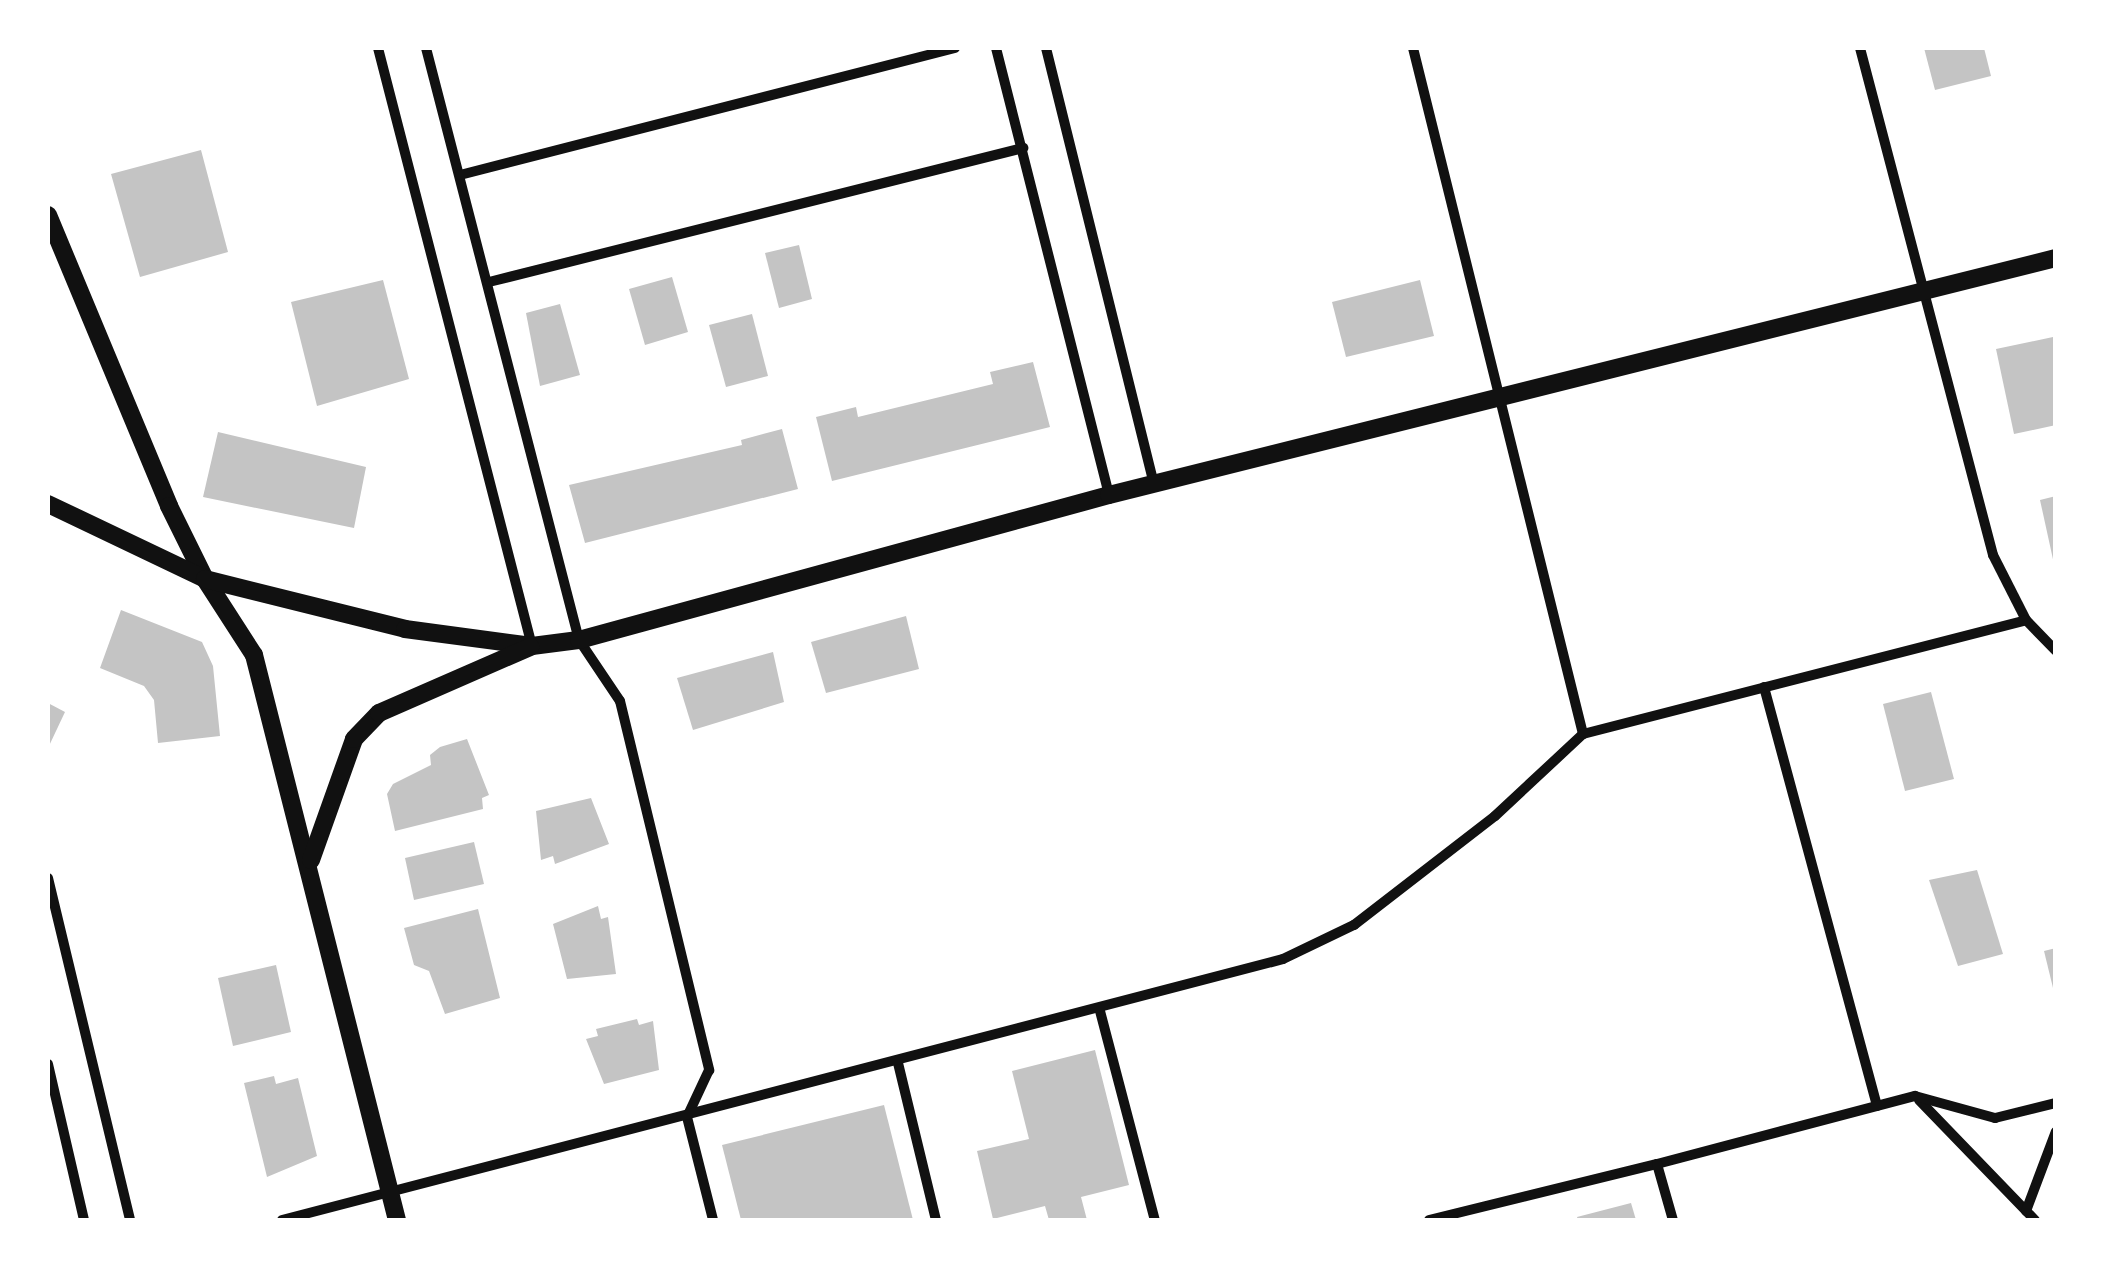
<!DOCTYPE html>
<html>
<head>
<meta charset="utf-8">
<style>
  body { margin:0 }
  #map { position:relative; width:2103px; height:1268px; overflow:hidden; background:#fff; font-family:"PT Serif",serif }
  div>[style] { position:absolute }
  [style*='--x'] { left:calc(var(--x)*1px); top:calc(var(--y)*1px); width:calc(var(--w)*1px); rotate:calc(var(--a)*1deg) }
  .building>* { inset:0; background:#c4c4c4 }
  .minor>* { height:10px; margin:-5px; padding:0 5px; transform-origin:5px; border-radius:5px; background:#111 }
  .tertiary>* { height:18px; margin:-9px; padding:0 9px; transform-origin:9px; border-radius:9px; background:#111 }
  span { translate:-50% -50%; white-space:nowrap; text-align:center; line-height:1.15; -webkit-text-stroke:8px #fff; paint-order:stroke }
  .frame { position:absolute; inset:0; border:50px solid #fff; pointer-events:none }
</style>
</head>
<body>
<div id="map">
  <div class="building">
    <div style="clip-path:polygon(1924px 48px,1984px 48px,1991px 76px,1935px 90px)"></div>
    <div style="clip-path:polygon(201px 150px,228px 252px,140px 277px,111px 174px)"></div>
    <div style="clip-path:polygon(799px 245px,812px 299px,779px 308px,765px 253px)"></div>
    <div style="clip-path:polygon(672px 277px,688px 332px,645px 345px,629px 289px)"></div>
    <div style="clip-path:polygon(383px 280px,409px 379px,317px 406px,291px 302px)"></div>
    <div style="clip-path:polygon(1420px 280px,1434px 336px,1346px 357px,1332px 302px)"></div>
    <div style="clip-path:polygon(560px 304px,580px 375px,540px 386px,526px 313px)"></div>
    <div style="clip-path:polygon(752px 314px,768px 376px,726px 387px,709px 325px)"></div>
    <div style="clip-path:polygon(2053px 337px,2056px 425px,2014px 434px,1996px 349px)"></div>
    <div style="clip-path:polygon(1033px 362px,1050px 427px,832px 481px,816px 417px,856px 407px,858px 417px,993px 384px,990px 372px)"></div>
    <div style="clip-path:polygon(782px 429px,798px 489px,585px 543px,569px 485px,742px 445px,741px 440px)"></div>
    <div style="clip-path:polygon(218px 432px,366px 467px,354px 528px,203px 497px)"></div>
    <div style="clip-path:polygon(2056px 496px,2056px 563px,2054px 564px,2040px 500px)"></div>
    <div style="clip-path:polygon(121px 610px,202px 642px,213px 666px,220px 736px,158px 743px,154px 700px,144px 686px,100px 668px)"></div>
    <div style="clip-path:polygon(906px 616px,919px 669px,826px 693px,811px 642px)"></div>
    <div style="clip-path:polygon(773px 652px,784px 702px,693px 730px,677px 678px)"></div>
    <div style="clip-path:polygon(1931px 692px,1954px 779px,1905px 791px,1883px 704px)"></div>
    <div style="clip-path:polygon(48px 703px,65px 712px,48px 748px)"></div>
    <div style="clip-path:polygon(467px 739px,489px 795px,482px 798px,483px 809px,395px 831px,387px 794px,393px 784px,431px 765px,430px 755px,440px 747px)"></div>
    <div style="clip-path:polygon(591px 798px,609px 844px,555px 864px,553px 856px,541px 860px,536px 811px)"></div>
    <div style="clip-path:polygon(474px 842px,484px 884px,414px 900px,405px 858px)"></div>
    <div style="clip-path:polygon(1977px 870px,2003px 954px,1958px 966px,1929px 880px)"></div>
    <div style="clip-path:polygon(598px 906px,601px 919px,608px 917px,616px 974px,567px 979px,553px 924px)"></div>
    <div style="clip-path:polygon(478px 909px,500px 998px,445px 1014px,429px 971px,414px 965px,404px 928px)"></div>
    <div style="clip-path:polygon(2056px 948px,2056px 992px,2054px 992px,2044px 951px)"></div>
    <div style="clip-path:polygon(276px 965px,291px 1032px,233px 1046px,218px 978px)"></div>
    <div style="clip-path:polygon(637px 1019px,639px 1025px,653px 1021px,659px 1070px,604px 1084px,586px 1039px,598px 1036px,596px 1029px)"></div>
    <div style="clip-path:polygon(1095px 1050px,1129px 1185px,1081px 1197px,1087px 1220px,1049px 1220px,1045px 1206px,993px 1219px,977px 1151px,1029px 1139px,1012px 1071px)"></div>
    <div style="clip-path:polygon(274px 1076px,276px 1084px,298px 1078px,317px 1156px,267px 1177px,244px 1083px)"></div>
    <div style="clip-path:polygon(884px 1105px,913px 1220px,741px 1220px,722px 1145px)"></div>
    <div style="clip-path:polygon(1631px 1203px,1636px 1220px,1578px 1220px,1577px 1217px)"></div>
  </div>
  <div class="minor">
    <div style="--x:378;--y:48;--w:618;--a:75.56"></div>
    <div style="--x:426;--y:48;--w:611;--a:75.51"></div>
    <div style="--x:579;--y:640;--w:73;--a:56.1"></div>
    <div style="--x:620;--y:701;--w:380;--a:76.4"></div>
    <div style="--x:709;--y:1070;--w:52;--a:115.1"></div>
    <div style="--x:687;--y:1117;--w:106;--a:75.8"></div>
    <div style="--x:996;--y:48;--w:461;--a:75.8"></div>
    <div style="--x:1046;--y:48;--w:450;--a:76.1"></div>
    <div style="--x:1413;--y:48;--w:707;--a:76.08"></div>
    <div style="--x:1860;--y:48;--w:524;--a:75.3"></div>
    <div style="--x:1993;--y:555;--w:73;--a:63.1"></div>
    <div style="--x:2026;--y:620;--w:43;--a:45.9"></div>
    <div style="--x:460;--y:175;--w:511;--a:-14.39"></div>
    <div style="--x:489;--y:282;--w:551;--a:-14.09"></div>
    <div style="--x:1764;--y:687;--w:434;--a:74.9"></div>
    <div style="--x:48;--y:878;--w:352;--a:76.5"></div>
    <div style="--x:1100;--y:1011;--w:216;--a:75.3"></div>
    <div style="--x:898;--y:1063;--w:162;--a:76.4"></div>
    <div style="--x:48;--y:1064;--w:160;--a:77"></div>
    <div style="--x:1919;--y:1100;--w:167;--a:46"></div>
    <div style="--x:1657;--y:1164;--w:267;--a:-14.8"></div>
    <div style="--x:1915;--y:1096;--w:83;--a:15.4"></div>
    <div style="--x:1995;--y:1118;--w:63;--a:-13.8"></div>
    <div style="--x:2026;--y:1211;--w:85;--a:-69.4"></div>
    <div style="--x:282;--y:1220;--w:1034;--a:-14.61"></div>
    <div style="--x:1283;--y:959;--w:79;--a:-25.6"></div>
    <div style="--x:1354;--y:925;--w:178;--a:-37.7"></div>
    <div style="--x:1495;--y:816;--w:120;--a:-43"></div>
    <div style="--x:1583;--y:734;--w:457;--a:-14.4"></div>
    <div style="--x:1429;--y:1220;--w:235;--a:-13.8"></div>
    <div style="--x:1657;--y:1164;--w:58;--a:74.1"></div>
  </div>
  <div class="tertiary">
    <div style="--x:48;--y:215;--w:315;--a:67.4"></div>
    <div style="--x:169;--y:506;--w:81;--a:63.7"></div>
    <div style="--x:205;--y:579;--w:90;--a:57.2"></div>
    <div style="--x:254;--y:655;--w:583;--a:75.8"></div>
    <div style="--x:48;--y:504;--w:174;--a:25.5"></div>
    <div style="--x:205;--y:579;--w:206;--a:14"></div>
    <div style="--x:405;--y:629;--w:128;--a:7.6"></div>
    <div style="--x:532;--y:646;--w:47;--a:-7.3"></div>
    <div style="--x:579;--y:640;--w:549;--a:-15.3"></div>
    <div style="--x:1109;--y:495;--w:976;--a:-14.05"></div>
    <div style="--x:311;--y:860;--w:128;--a:-70.4"></div>
    <div style="--x:354;--y:739;--w:36;--a:-46"></div>
    <div style="--x:379;--y:713;--w:165;--a:-23.6"></div>
  </div>
  <div class="frame"></div>
</div>
</body>
</html>
